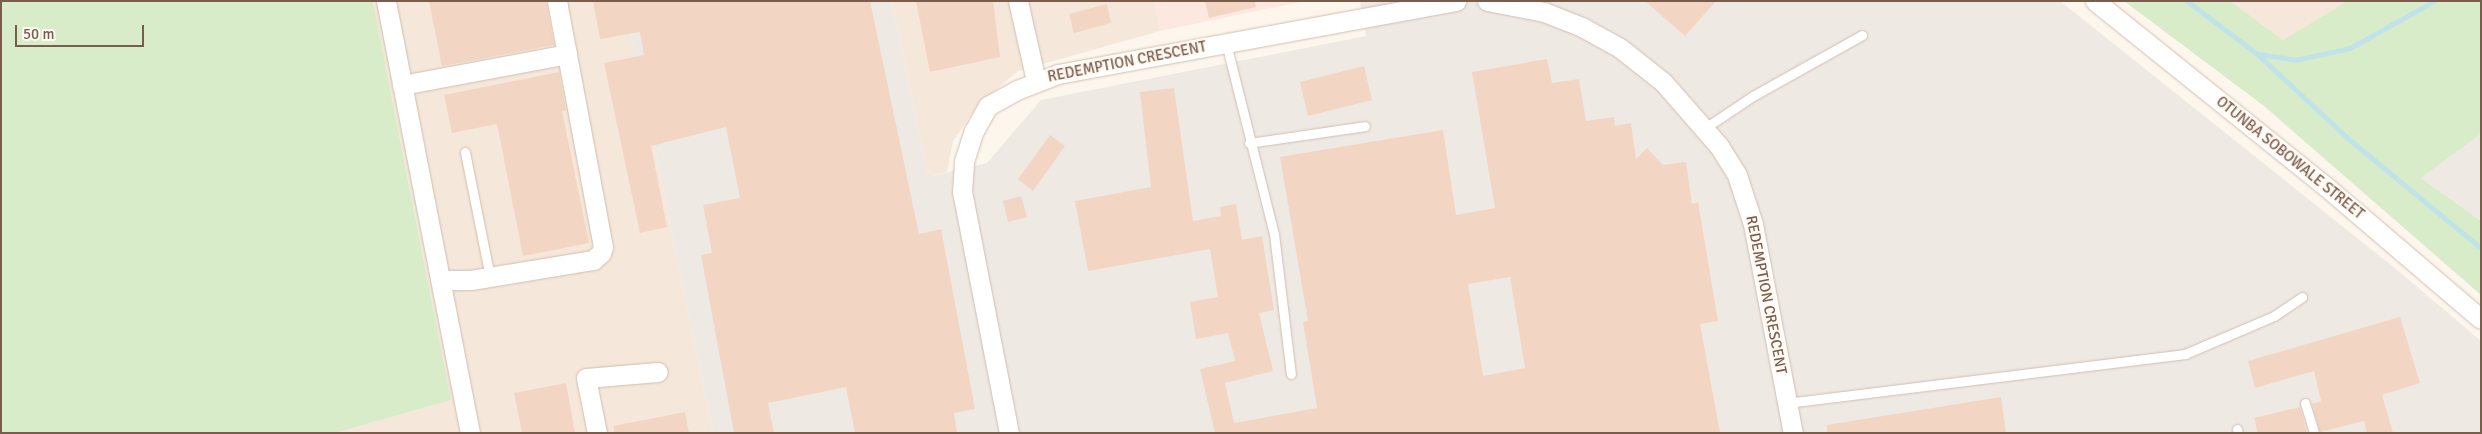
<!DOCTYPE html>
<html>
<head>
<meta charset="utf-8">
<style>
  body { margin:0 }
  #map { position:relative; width:2482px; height:434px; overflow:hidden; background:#fdf6ec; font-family:Signika,sans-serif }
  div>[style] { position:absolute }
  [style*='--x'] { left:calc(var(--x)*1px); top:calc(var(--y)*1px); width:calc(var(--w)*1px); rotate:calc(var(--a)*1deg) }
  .residential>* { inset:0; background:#f5e8da }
  .commercial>* { inset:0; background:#fde8e0 }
  .industrial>* { inset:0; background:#efe9e4 }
  .green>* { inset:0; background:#d8ecc9 }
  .stream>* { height:5px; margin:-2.5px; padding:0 2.5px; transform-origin:2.5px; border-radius:2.5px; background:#bfe3e8 }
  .building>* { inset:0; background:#f3d5c3 }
  .roads { filter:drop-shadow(0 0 1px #d1beb0) drop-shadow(0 0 1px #d1beb0) }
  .lane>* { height:9px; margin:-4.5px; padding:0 4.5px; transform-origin:4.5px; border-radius:4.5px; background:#fff }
  .street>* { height:19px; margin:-9.5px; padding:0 9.5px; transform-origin:9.5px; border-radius:9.5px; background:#fff }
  span { translate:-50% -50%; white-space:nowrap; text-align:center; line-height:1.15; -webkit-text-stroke:4.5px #fffaf3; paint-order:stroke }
  .street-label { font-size:15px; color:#7a5c4d }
  .frame { position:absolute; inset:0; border:2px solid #7a5c4d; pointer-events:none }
  .scale { position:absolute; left:15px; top:25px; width:129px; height:22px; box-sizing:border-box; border:2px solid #7a5c4d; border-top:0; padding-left:6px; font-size:15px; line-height:18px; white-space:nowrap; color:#7a5c4d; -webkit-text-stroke:4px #fffaf3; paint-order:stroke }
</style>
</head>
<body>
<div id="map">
  <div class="residential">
    <div style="clip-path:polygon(373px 1px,624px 1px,713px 433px,335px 433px,451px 400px)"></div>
    <div style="clip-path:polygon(892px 1px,1154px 1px,1160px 31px,1018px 71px,977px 106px,953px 141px,947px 172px,928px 177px)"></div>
    <div style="clip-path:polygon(2230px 1px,2347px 1px,2283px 40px)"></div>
  </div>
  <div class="commercial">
    <div style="clip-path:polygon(1154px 1px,1305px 1px,1160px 31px)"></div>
  </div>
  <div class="industrial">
    <div style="clip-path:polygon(624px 1px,892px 1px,928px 177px,987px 163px,1041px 100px,1366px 36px,1360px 1px,2060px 1px,2396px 269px,2481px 341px,2481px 433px,713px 433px)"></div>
    <div style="clip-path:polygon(2481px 134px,2481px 221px,2421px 178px)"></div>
  </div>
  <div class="green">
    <div style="clip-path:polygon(1px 1px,373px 1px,451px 400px,335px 433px,1px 433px)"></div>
    <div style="clip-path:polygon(2124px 1px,2230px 1px,2283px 40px,2347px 1px,2481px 1px,2481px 134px,2421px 178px,2481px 221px,2481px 295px,2264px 106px)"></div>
  </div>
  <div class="stream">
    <div style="--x:2187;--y:1;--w:88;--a:37.1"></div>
    <div style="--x:2257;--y:54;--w:128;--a:42.8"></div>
    <div style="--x:2351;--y:141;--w:168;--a:39.5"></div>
    <div style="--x:2259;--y:54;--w:36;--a:9"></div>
    <div style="--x:2295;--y:60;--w:56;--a:-12.3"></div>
    <div style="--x:2350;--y:48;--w:96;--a:-29.2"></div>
  </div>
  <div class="building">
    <div style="clip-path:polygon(429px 1px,546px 1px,554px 45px,442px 66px)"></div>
    <div style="clip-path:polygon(593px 1px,870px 1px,919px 234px,941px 229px,975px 409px,954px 413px,957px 433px,855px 433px,846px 387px,768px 403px,774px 433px,734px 433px,701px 255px,712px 253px,703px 205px,740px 198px,726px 127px,651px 146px,667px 227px,640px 233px,604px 63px,644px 55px,640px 32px,600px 39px)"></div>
    <div style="clip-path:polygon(916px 1px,993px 1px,1000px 57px,930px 72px)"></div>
    <div style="clip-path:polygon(1205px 1px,1255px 1px,1256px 7px,1209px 18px)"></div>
    <div style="clip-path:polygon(1645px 1px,1716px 1px,1685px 36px)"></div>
    <div style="clip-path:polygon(1107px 4px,1111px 23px,1074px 33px,1069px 14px)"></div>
    <div style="clip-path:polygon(evenodd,1547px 59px,1552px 83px,1579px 79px,1586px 121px,1614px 117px,1615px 126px,1631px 123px,1636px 159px,1647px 148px,1663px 165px,1686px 162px,1692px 204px,1698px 202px,1718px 321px,1700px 324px,1720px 433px,1215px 433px,1200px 369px,1235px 361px,1228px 333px,1196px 339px,1190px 302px,1218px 297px,1210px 249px,1088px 271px,1075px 201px,1151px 187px,1140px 92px,1174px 88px,1193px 221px,1221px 216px,1220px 207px,1236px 204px,1242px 240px,1262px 236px,1274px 310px,1259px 313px,1273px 371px,1225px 383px,1234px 423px,1317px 408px,1303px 322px,1308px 321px,1280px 157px,1443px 130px,1456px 215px,1495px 208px,1472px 72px,1547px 59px,1510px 277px,1525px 368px,1483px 376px,1468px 284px,1510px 277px)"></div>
    <div style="clip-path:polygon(1364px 66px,1372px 100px,1308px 116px,1300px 82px)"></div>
    <div style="clip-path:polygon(559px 72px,566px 110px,562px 111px,589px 243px,523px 256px,497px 124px,452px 133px,444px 95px)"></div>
    <div style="clip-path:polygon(1050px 135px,1065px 146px,1033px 191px,1018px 179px)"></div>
    <div style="clip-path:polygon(1021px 196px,1027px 217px,1008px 222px,1003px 201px)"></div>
    <div style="clip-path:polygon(2400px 317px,2420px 383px,2382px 395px,2393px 433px,2367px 433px,2364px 421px,2320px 432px,2312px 404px,2321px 401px,2314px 371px,2255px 388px,2248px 361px)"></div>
    <div style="clip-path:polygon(566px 383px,575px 433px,522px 433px,514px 393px)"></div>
    <div style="clip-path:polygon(2001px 397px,2006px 433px,1827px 433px,1827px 425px)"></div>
    <div style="clip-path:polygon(2300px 407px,2307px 433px,2258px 433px,2254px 418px)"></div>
    <div style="clip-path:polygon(685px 412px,689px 433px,614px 433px,614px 426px)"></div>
  </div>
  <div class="roads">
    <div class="lane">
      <div style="--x:1226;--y:43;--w:197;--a:75.9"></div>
      <div style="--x:1274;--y:234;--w:141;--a:83.1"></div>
      <div style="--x:1705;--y:128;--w:58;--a:-33.7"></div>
      <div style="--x:1753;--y:96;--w:125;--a:-29.2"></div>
      <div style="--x:1249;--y:143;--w:117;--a:-8.3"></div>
      <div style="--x:465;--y:152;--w:127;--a:78.7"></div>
      <div style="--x:1787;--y:403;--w:401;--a:-7"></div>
      <div style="--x:2185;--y:354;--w:97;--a:-23.1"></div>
      <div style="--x:2274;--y:316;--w:34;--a:-34"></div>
      <div style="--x:2305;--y:403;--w:31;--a:73"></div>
      <div style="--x:2237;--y:429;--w:4;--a:76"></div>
    </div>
    <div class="street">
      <div style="--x:386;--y:1;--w:440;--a:79"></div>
      <div style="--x:1018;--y:1;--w:82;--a:77.3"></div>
      <div style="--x:1487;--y:1;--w:58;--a:10.9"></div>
      <div style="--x:1544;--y:12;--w:41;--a:21.5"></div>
      <div style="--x:1582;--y:27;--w:43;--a:28.9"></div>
      <div style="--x:1620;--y:48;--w:55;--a:38.3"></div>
      <div style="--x:1663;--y:82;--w:85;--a:48.8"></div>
      <div style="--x:1719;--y:146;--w:34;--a:58"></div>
      <div style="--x:1737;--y:175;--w:52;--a:71.9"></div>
      <div style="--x:1753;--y:224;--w:213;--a:79.2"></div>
      <div style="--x:2095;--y:1;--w:294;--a:38.8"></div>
      <div style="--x:2324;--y:185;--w:206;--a:40.5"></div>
      <div style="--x:402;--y:85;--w:168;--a:-10.6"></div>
      <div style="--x:441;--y:280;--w:30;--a:0"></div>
      <div style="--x:471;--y:280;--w:124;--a:-9.3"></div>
      <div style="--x:593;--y:260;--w:11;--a:-41"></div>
      <div style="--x:601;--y:253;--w:6;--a:-72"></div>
      <div style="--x:603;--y:247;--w:250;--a:-100.6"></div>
      <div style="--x:597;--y:433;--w:56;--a:-101.3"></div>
      <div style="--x:586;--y:378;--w:72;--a:-4.8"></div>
      <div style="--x:1009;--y:433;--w:246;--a:-101"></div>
      <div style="--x:962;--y:192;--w:31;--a:-86"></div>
      <div style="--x:964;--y:161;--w:32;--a:-72"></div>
      <div style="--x:974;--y:131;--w:29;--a:-61"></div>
      <div style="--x:988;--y:106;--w:33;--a:-29"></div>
      <div style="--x:1017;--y:90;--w:44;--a:-21.3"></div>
      <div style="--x:1058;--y:74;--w:405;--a:-10.4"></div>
    </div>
  </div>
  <div class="street-label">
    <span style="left:1127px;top:62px;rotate:-11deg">REDEMPTION CRESCENT</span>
    <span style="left:2290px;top:158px;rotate:39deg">OTUNBA SOBOWALE STREET</span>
    <span style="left:1766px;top:295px;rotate:79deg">REDEMPTION CRESCENT</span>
  </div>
  <div class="frame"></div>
  <div class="scale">50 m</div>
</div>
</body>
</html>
